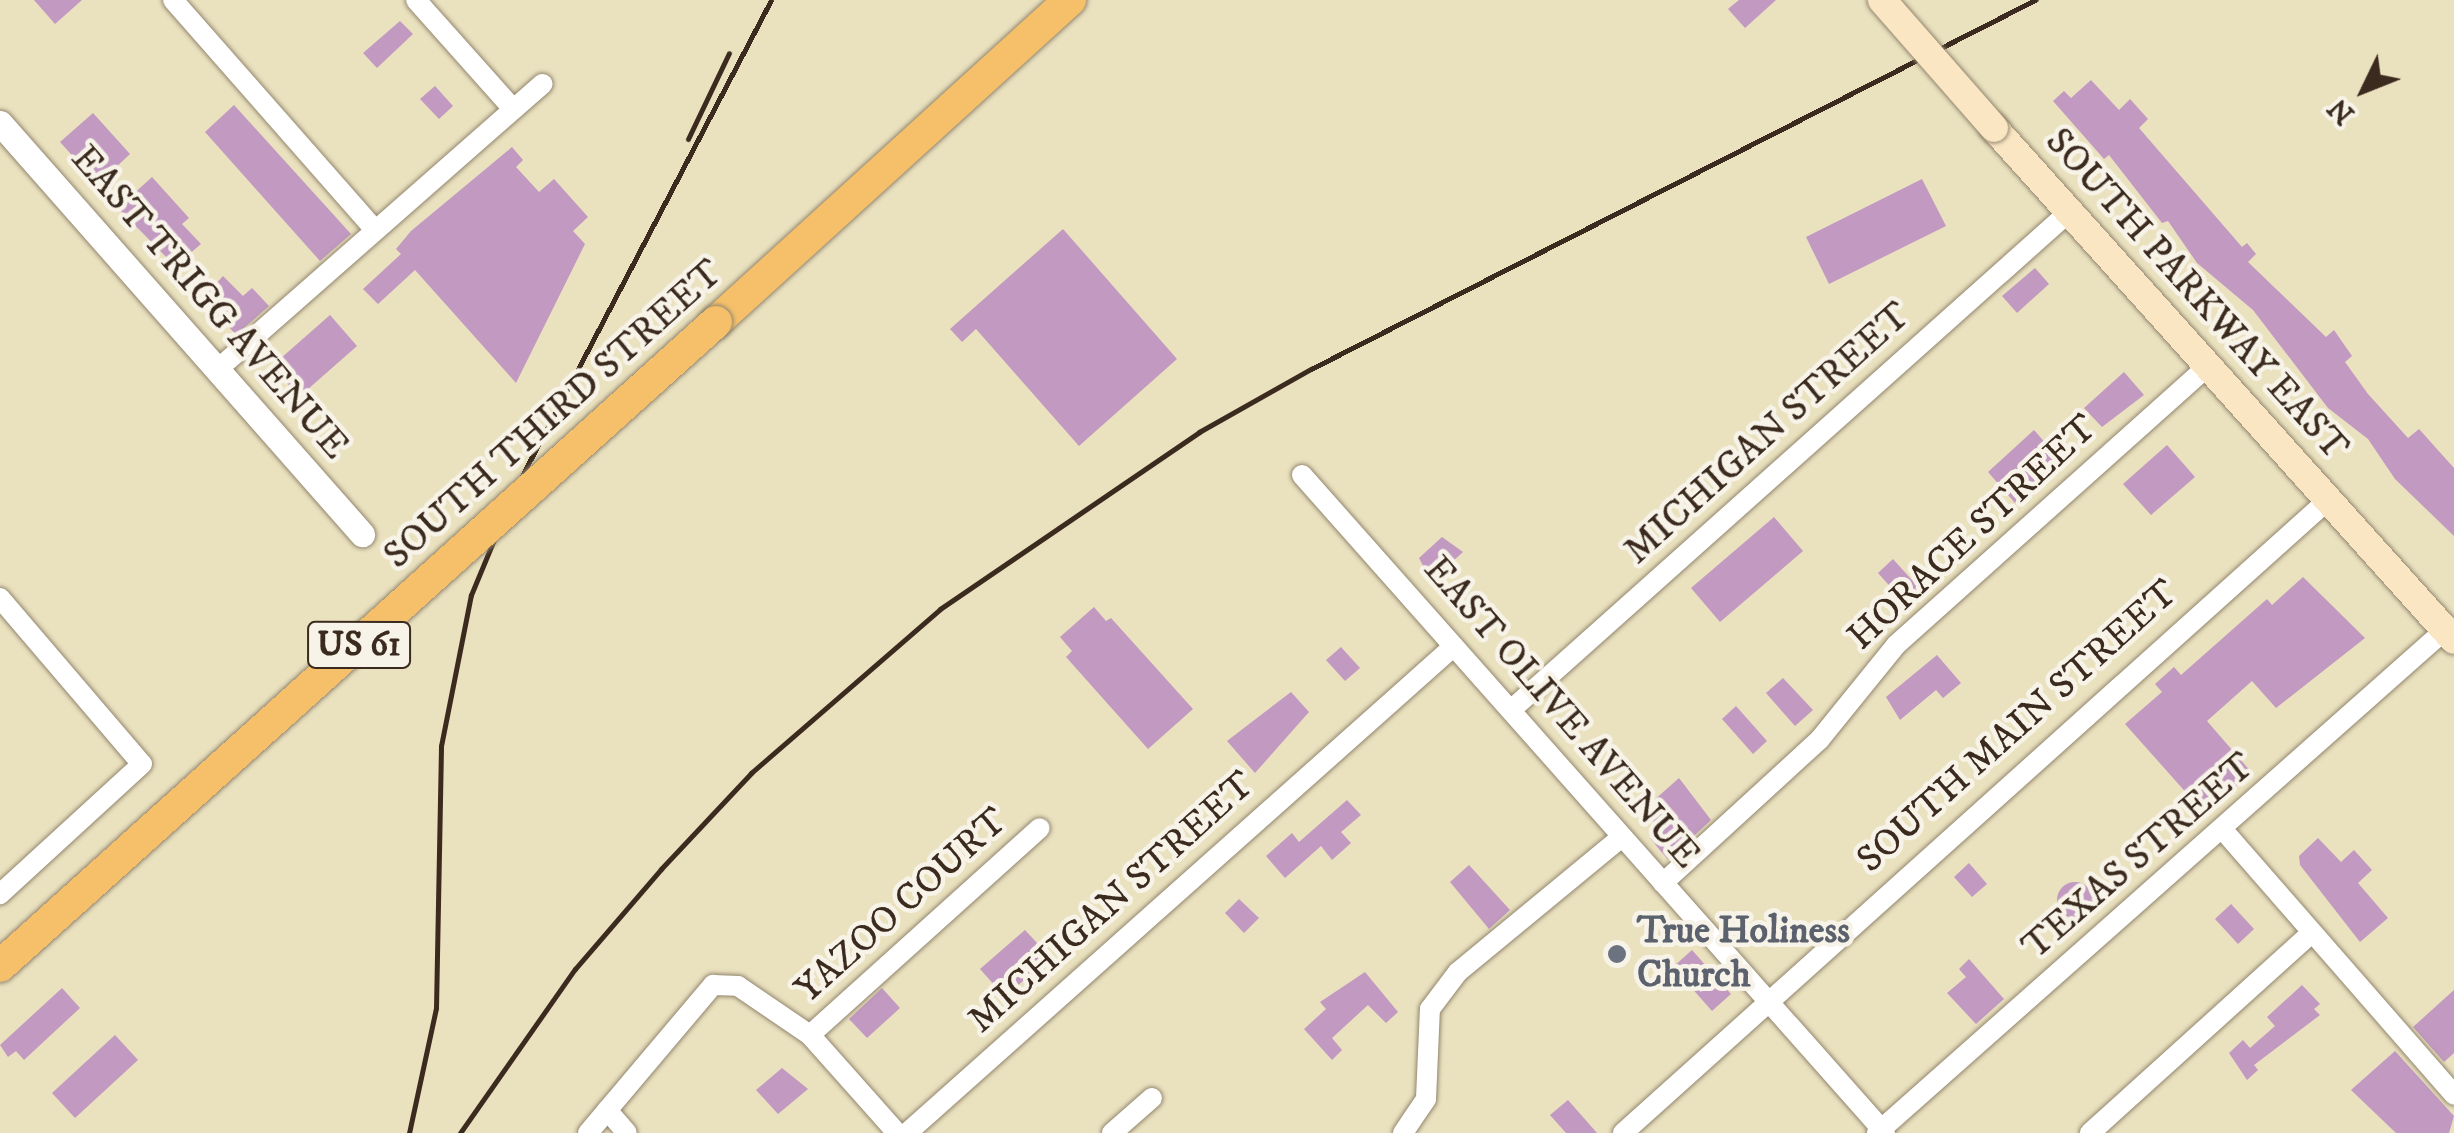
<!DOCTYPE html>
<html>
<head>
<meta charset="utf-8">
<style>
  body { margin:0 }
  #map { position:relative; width:2454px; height:1133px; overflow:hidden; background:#eae1bf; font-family:"IM FELL DW Pica",serif }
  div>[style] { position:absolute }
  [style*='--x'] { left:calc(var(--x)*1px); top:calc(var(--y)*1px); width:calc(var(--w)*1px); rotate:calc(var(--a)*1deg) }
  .building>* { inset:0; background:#c199c1 }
  .round { border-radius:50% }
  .roads { filter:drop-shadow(0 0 2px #92866e) drop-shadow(0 0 2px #92866e) }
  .minor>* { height:20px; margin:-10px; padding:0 10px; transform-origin:10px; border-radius:10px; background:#fff }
  .tertiary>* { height:25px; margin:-12.5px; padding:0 12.5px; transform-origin:12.5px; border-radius:12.5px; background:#fff }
  .secondary>* { height:28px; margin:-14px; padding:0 14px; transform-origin:14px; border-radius:14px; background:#fbe6c4 }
  .primary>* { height:32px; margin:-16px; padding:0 16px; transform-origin:16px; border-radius:16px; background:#f6c06b }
  .rail>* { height:5px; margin:-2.5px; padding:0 2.5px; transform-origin:2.5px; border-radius:2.5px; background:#3b2a1e }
  .bridges { filter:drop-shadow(0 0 2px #92866e) drop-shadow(0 0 2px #92866e) }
  .secondary-bridge>* { height:28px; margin:-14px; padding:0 14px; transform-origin:14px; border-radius:14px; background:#fbe6c4 }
  .primary-bridge>* { height:32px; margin:-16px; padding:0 16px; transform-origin:16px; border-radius:16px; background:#f6c06b }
  .dots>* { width:28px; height:28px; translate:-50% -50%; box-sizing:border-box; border:5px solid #f7f3e8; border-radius:50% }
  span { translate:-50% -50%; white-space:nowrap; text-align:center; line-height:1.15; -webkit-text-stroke:9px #f7f3e8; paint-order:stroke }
  .shield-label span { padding:2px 8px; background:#f7f3e8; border:2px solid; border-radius:8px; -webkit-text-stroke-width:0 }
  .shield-label { font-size:35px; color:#3b2a1e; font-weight:700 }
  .street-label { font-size:38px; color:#3b2a1e }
  .worship-label { font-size:38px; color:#5b616d; font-weight:700 }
  .left { translate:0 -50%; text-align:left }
  .north { position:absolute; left:2314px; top:40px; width:100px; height:100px; -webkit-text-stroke:8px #f7f3e8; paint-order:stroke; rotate:227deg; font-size:28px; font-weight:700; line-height:40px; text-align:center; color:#3b2a1e }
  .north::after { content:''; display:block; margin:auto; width:35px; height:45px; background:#3b2a1e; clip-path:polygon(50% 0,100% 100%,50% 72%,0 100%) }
</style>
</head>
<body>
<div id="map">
  <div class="building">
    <div style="clip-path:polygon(34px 0,82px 0,55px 24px)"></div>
    <div style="clip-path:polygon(1739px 0,1776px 0,1745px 28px,1728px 9px)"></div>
    <div style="clip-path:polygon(400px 21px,413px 34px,377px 68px,363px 53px)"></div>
    <div style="clip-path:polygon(2091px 80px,2119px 110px,2130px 99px,2148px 119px,2139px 128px,2242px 247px,2247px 243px,2256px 254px,2248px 262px,2326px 337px,2334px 330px,2352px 356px,2345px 362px,2368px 394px,2408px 438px,2419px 429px,2454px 468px,2454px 536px,2395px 479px,2368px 439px,2328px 408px,2253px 310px,2197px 263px,2168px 221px,2162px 223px,2109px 155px,2104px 159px,2053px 101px,2064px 91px,2071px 98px)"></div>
    <div style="clip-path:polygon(435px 86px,453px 106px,439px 119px,420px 99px)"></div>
    <div style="clip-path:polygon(234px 105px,351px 234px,320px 261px,205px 132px)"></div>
    <div style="clip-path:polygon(93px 113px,130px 154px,98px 184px,60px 142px)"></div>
    <div style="clip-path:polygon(512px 147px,523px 160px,516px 167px,539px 192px,554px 179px,588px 217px,573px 231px,585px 244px,516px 383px,415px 270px,378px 304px,363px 289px,401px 254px,396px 249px,411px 231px)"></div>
    <div style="clip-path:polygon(152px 177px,189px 218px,182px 224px,201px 244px,175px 266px,118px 208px)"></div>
    <div style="clip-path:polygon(1922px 179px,1946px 226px,1829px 284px,1806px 237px)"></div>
    <div style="clip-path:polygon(1063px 229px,1177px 359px,1079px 446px,976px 329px,962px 342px,950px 329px)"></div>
    <div style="clip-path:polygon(2035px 268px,2049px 284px,2017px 313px,2002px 296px)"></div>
    <div style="clip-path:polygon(223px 276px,243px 296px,252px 288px,269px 306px,236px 335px,203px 298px)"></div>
    <div style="clip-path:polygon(330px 315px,357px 346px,299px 397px,272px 366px)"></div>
    <div style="clip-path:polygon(2124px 372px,2144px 395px,2102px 427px,2084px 408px)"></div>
    <div style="clip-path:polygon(2034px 430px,2063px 463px,2015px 503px,1988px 472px)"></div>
    <div style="clip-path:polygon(2167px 445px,2195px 477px,2151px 515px,2123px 484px)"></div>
    <div style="clip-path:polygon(1774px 517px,1803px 551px,1720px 622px,1691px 588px)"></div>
    <div style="clip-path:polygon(1442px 537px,1463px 552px,1431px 581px,1419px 558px)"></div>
    <div style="clip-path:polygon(1893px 559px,1920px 589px,1905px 603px,1878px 573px)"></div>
    <div style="clip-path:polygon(2303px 577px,2365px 638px,2276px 708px,2252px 681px,2207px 721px,2252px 773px,2236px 787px,2228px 779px,2198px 806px,2125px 724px,2162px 692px,2155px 684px,2174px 667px,2181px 675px,2267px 599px,2272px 605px)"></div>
    <div style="clip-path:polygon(1094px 607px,1106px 621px,1111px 618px,1193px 709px,1148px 749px,1066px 657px,1072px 651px,1060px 637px)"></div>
    <div style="clip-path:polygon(1341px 647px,1360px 668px,1345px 681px,1326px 660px)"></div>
    <div style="clip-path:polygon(1937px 655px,1961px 683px,1943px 698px,1936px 690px,1900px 720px,1886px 697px)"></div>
    <div style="clip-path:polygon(1783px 678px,1813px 710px,1795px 726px,1766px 693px)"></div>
    <div style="clip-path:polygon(1291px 692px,1309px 712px,1255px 773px,1227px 741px)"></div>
    <div style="clip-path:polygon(1736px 706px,1767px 741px,1753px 754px,1722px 719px)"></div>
    <div style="clip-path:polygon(1679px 778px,1711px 820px,1668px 860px,1650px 838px,1660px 829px,1643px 810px)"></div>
    <div style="clip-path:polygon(1347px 800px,1361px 815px,1341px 832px,1351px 843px,1332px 860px,1321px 846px,1285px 878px,1266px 856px,1292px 833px,1299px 842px)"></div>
    <div style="clip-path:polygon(2318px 838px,2341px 862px,2354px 850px,2372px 870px,2358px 883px,2388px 918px,2360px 942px,2300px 865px,2299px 856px)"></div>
    <div style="clip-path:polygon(1969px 863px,1987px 884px,1972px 897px,1954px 877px)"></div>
    <div style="clip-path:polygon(1469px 865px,1510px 910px,1489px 929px,1450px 882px)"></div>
    <div class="round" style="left:2057px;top:882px;width:36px;height:36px"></div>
    <div style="clip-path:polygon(1239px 899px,1259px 918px,1244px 933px,1225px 913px)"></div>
    <div style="clip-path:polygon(2231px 904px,2254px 929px,2238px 944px,2215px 919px)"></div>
    <div style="clip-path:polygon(1025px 930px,1050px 957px,1005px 997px,980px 969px)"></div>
    <div style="clip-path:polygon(1692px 950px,1731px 994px,1712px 1011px,1673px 967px)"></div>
    <div style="clip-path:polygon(1969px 959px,2004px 999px,1976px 1024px,1947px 993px,1966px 977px,1959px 969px)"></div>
    <div style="clip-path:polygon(1365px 972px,1398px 1012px,1386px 1023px,1368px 1005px,1332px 1038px,1342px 1050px,1332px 1060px,1304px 1029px,1326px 1009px,1320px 1002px)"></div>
    <div style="clip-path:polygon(2302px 985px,2320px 1004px,2314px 1009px,2320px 1015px,2254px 1065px,2258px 1070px,2247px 1080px,2229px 1053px,2243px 1040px,2250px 1048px,2275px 1026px,2267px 1017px)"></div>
    <div style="clip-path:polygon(62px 988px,80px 1008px,24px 1060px,16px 1051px,8px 1057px,0 1045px)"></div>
    <div style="clip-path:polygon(882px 988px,900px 1008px,867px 1038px,849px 1019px)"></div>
    <div style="clip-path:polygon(2454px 990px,2454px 1053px,2444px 1062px,2413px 1027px)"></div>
    <div style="clip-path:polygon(115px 1035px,138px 1060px,75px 1118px,52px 1093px)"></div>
    <div style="clip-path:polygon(2395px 1051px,2454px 1116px,2449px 1133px,2396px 1133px,2351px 1090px)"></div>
    <div style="clip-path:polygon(782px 1068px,808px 1089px,778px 1114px,756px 1090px)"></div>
    <div style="clip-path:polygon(1568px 1100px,1597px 1133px,1566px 1133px,1550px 1115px)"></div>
  </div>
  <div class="roads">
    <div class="minor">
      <div style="--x:173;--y:0;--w:306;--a:48.7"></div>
      <div style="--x:416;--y:0;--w:146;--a:48.3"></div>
      <div style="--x:218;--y:369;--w:432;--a:-41.3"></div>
      <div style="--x:1302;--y:475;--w:879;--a:48.46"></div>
      <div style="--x:0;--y:598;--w:218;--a:49.5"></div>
      <div style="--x:142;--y:764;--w:193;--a:137.5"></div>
      <div style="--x:1511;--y:710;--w:749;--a:-41.75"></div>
      <div style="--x:2224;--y:831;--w:350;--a:48.9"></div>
      <div style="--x:1663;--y:883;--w:213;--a:-42.5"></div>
      <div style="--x:1820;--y:739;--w:121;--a:-51"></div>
      <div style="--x:1896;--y:645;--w:420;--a:-41.8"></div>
      <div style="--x:810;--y:1035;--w:309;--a:-42"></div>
      <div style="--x:607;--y:1110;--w:30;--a:49"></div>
      <div style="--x:588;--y:1133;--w:194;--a:-49.8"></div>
      <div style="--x:713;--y:985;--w:25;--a:2"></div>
      <div style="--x:738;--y:986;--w:87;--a:34.2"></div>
      <div style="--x:810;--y:1035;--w:131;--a:48.4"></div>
      <div style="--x:907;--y:1133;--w:732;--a:-41.68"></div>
      <div style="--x:1112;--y:1133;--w:53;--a:-41.2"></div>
      <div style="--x:1403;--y:1133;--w:41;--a:-55.9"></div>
      <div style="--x:1426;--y:1099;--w:90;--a:-87.5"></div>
      <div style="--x:1430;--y:1009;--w:46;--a:-52.9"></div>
      <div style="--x:1458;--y:972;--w:212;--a:-39.5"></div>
      <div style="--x:1623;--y:1133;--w:949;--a:-41.92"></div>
      <div style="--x:1877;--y:1133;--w:759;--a:-41.53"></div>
      <div style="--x:2090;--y:1133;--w:298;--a:-42.1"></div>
    </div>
    <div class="tertiary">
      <div style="--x:0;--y:123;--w:548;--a:48.63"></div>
    </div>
    <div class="secondary">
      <div style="--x:1994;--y:128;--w:688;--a:48.06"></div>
    </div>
    <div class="primary">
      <div style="--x:716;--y:322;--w:479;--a:-42.3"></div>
    </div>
  </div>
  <div class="rail">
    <div style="--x:688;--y:139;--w:95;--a:-64.5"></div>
    <div style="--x:409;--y:1133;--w:128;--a:-77.8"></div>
    <div style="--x:436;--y:1008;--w:262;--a:-88.9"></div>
    <div style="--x:441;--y:746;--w:154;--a:-78.8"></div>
    <div style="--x:471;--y:595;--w:113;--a:-67.5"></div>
    <div style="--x:514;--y:491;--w:554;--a:-62.37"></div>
    <div style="--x:460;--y:1133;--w:200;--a:-55"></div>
    <div style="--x:575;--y:969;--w:132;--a:-49.3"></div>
    <div style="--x:661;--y:869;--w:132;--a:-46.8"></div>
    <div style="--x:751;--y:773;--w:250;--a:-40.9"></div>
    <div style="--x:940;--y:609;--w:314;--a:-34.3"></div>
    <div style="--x:1199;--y:432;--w:129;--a:-29.4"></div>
    <div style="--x:1311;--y:369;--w:813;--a:-27.01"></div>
  </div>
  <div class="bridges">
    <div class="secondary-bridge">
      <div style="--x:1882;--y:0;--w:170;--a:48.8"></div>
    </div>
    <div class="primary-bridge">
      <div style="--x:0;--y:966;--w:963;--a:-41.97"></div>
    </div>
  </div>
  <div class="dots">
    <div style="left:1617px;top:954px;background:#6b7280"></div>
  </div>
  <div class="shield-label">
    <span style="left:359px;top:645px">US 61</span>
  </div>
  <div class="street-label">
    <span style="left:2196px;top:295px;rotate:48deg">SOUTH PARKWAY EAST</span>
    <span style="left:209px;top:303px;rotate:49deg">EAST TRIGG AVENUE</span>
    <span style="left:554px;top:415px;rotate:-42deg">SOUTH THIRD STREET</span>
    <span style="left:1768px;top:434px;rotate:-42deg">MICHIGAN STREET</span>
    <span style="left:1973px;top:533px;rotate:-43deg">HORACE STREET</span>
    <span style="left:1561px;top:713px;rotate:49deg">EAST OLIVE AVENUE</span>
    <span style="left:2018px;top:727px;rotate:-42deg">SOUTH MAIN STREET</span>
    <span style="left:2139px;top:857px;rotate:-41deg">TEXAS STREET</span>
    <span style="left:1112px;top:903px;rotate:-42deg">MICHIGAN STREET</span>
    <span style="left:902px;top:906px;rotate:-42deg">YAZOO COURT</span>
  </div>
  <div class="worship-label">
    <span class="left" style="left:1637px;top:954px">True Holiness<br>Church</span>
  </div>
  <div class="north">N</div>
</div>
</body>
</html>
